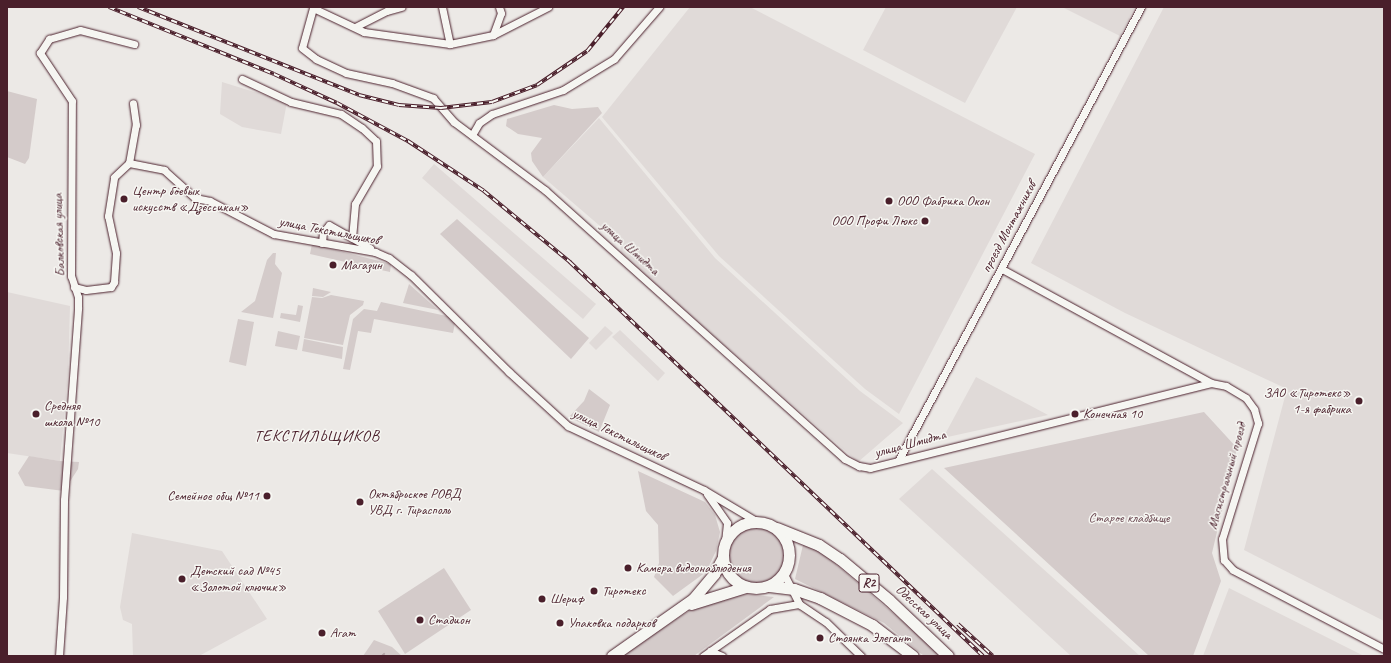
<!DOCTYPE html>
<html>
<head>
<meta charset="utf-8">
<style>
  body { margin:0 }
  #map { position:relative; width:1391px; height:663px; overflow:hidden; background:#ece9e6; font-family:Caveat,sans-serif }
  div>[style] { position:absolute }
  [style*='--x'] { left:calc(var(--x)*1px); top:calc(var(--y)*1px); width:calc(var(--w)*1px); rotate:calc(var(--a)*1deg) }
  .built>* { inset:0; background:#e0dad8 }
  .green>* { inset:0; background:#d4cbca }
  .round { border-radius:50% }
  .stream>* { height:2px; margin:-1px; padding:0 1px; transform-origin:1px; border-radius:1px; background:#b1a2a3 }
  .roads { filter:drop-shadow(0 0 1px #4a1f2b) drop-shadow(0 0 1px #4a1f2b) }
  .street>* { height:7px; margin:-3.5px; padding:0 3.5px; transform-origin:3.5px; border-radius:3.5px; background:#f6f6f2 }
  .primary>* { height:11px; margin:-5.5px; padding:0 5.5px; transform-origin:5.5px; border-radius:5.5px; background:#f6f6f2 }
  .primary>.ring { margin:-5.5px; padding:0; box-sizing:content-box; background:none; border:11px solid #f6f6f2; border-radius:50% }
  .rail>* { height:3.5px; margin-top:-1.75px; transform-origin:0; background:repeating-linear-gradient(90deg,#f6f6f2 0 6px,#4a1f2b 0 12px); box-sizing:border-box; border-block:1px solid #4a1f2b }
  .dots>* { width:11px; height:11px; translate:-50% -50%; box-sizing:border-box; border:2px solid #f6f6f2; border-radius:50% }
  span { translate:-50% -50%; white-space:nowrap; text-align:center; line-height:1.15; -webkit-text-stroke:3px #f6f6f2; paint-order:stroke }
  .shield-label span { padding:1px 3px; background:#f6f6f2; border:1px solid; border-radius:3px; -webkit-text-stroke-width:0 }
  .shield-label { font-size:13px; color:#4a1f2b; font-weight:700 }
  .poi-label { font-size:14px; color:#4a1f2b }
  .left { translate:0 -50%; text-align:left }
  .right { translate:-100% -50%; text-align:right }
  .street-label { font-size:14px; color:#4a1f2b }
  .park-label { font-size:14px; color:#6c4a53 }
  .quarter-label { font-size:16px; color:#4a1f2b; letter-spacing:1px }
  .frame { position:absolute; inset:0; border:8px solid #4a1f2b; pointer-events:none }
</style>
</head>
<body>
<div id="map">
  <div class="built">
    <div style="clip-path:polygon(690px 7px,750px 7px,1035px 154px,899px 414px,865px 389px,719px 256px,602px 117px)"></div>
    <div style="clip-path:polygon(886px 7px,1017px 7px,965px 103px,863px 50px)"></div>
    <div style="clip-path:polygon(1062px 7px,1135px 7px,1120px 36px)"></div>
    <div style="clip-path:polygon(1164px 7px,1384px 7px,1384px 621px,1244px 550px,1287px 389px,1125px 313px,1031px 263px)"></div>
    <div style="clip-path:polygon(222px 82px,287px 102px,281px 134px,242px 127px,220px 114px)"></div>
    <div style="clip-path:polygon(599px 118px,715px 258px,860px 391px,903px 423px,858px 462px,620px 254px,621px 244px,543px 177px)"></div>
    <div style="clip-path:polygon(434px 164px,596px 304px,583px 319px,422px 178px)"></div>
    <div style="clip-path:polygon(7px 292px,70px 306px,68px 375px,60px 461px,7px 453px)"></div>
    <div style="clip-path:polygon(605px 326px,613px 333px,596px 350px,589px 343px)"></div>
    <div style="clip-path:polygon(620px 330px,665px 373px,658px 381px,612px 337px)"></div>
    <div style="clip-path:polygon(976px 377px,1048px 415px,943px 438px)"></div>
    <div style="clip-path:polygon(932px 469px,1140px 656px,1071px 656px,899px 499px)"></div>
    <div style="clip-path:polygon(132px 533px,222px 551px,267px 619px,199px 656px,133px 656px,132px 624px,123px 620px,120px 607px)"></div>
    <div style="clip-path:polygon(1229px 588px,1364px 656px,1203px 656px)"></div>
  </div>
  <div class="green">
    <div style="clip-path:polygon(7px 91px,37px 99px,29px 158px,25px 164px,7px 157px)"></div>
    <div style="clip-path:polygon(554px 105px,572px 109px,598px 107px,602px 113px,543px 177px,532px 161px,531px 153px,542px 138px,518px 134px,506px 126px,507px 119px)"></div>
    <div style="clip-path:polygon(457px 219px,589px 338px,571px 359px,440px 234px)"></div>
    <div style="clip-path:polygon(312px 244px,391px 264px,390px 272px,310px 254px)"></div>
    <div style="clip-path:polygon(273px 253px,276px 253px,275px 264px,282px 273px,273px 318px,241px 312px,255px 301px,267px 260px)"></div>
    <div style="clip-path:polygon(409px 284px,438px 310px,403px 303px)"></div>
    <div style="clip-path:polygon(313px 288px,331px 292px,323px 297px,312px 296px)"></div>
    <div style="clip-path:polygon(331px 295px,364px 301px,363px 305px,350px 315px,343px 345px,304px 338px,312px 297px,322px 298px)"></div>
    <div style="clip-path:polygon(381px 302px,456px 318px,453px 333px,374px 319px,371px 333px,358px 331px,350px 370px,343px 369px,353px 319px,364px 309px,377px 311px)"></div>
    <div style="clip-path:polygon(298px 305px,303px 306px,300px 322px,280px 318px,281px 313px,296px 315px)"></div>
    <div style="clip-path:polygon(238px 319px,254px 322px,246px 366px,229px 362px)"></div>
    <div style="clip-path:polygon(278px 331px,300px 336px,297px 350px,275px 346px)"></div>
    <div style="clip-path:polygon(304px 339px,343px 347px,342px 359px,302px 351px)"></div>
    <div style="clip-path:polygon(589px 389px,610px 405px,599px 432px,569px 417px,584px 401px)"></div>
    <div style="clip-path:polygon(1204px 412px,1237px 448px,1212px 553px,1221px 581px,1193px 656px,1149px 656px,944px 468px)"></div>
    <div style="clip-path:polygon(29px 456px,60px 461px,79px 462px,78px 469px,64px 491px,25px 486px,18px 473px)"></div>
    <div style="clip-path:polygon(638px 471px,705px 502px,715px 515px,720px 532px,716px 551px,706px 572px,673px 596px,654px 577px,659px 563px,658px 525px,646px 511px)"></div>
    <div class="round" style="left:727px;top:526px;width:58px;height:58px"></div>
    <div style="clip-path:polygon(806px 544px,817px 548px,943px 656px,924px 656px,884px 623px,795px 579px,803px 545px)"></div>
    <div style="clip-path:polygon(444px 568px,471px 610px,405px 654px,378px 611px)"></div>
    <div style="clip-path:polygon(746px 594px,774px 597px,694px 656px,620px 656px,692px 609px,723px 598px)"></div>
    <div style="clip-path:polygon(374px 640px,392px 647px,402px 656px,363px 656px)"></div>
  </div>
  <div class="stream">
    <div style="--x:382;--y:656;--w:3;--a:-45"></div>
  </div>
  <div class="roads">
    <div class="street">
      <div style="--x:442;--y:7;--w:38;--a:78"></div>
      <div style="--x:548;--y:7;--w:62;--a:153"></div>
      <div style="--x:493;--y:35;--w:44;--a:168.2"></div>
      <div style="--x:450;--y:44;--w:87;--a:-172.1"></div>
      <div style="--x:364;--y:32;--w:56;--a:-154.8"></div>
      <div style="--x:313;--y:8;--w:41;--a:105.4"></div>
      <div style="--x:302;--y:48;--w:18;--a:38"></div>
      <div style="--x:316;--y:59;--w:33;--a:25"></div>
      <div style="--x:346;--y:73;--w:47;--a:12.3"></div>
      <div style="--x:392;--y:83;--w:44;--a:20.1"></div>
      <div style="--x:433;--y:98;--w:32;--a:49"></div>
      <div style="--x:454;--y:122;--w:114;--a:36.8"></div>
      <div style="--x:545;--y:190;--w:403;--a:41.9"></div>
      <div style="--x:845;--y:459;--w:16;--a:27"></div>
      <div style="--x:859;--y:466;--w:11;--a:10"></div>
      <div style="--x:870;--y:468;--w:351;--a:-14"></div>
      <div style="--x:355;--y:27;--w:36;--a:-27"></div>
      <div style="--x:387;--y:11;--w:15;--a:-16"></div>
      <div style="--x:493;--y:35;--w:23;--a:-70"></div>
      <div style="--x:501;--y:13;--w:6;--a:-108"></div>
      <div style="--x:242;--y:79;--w:54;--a:25.1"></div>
      <div style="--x:291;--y:102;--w:51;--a:13.5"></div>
      <div style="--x:341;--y:114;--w:25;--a:34"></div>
      <div style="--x:362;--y:128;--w:19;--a:43"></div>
      <div style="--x:376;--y:141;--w:25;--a:88"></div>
      <div style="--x:377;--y:166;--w:44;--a:120.1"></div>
      <div style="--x:355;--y:204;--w:34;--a:95"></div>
      <div style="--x:472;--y:135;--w:14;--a:-60"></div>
      <div style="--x:479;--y:123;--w:16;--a:-35"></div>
      <div style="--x:492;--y:114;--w:75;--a:-18.7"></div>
      <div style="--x:563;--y:90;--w:60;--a:-31.3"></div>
      <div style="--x:614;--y:59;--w:69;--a:-49.1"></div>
      <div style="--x:129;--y:163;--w:39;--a:-80"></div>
      <div style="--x:136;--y:125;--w:22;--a:-98"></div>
      <div style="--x:322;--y:243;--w:11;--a:-85"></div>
      <div style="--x:323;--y:232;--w:9;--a:-49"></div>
      <div style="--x:329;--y:225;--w:47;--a:29.3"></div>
      <div style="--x:1002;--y:269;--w:238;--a:28.6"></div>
      <div style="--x:1211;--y:383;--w:15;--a:11"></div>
      <div style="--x:1226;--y:386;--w:23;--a:31"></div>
      <div style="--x:1246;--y:398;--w:14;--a:54"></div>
      <div style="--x:1254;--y:409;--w:15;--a:74"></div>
      <div style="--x:1258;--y:423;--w:121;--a:107.2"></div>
      <div style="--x:1222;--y:539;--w:21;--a:85"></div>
      <div style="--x:1224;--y:560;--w:13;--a:48"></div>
      <div style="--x:1233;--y:570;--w:170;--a:27.6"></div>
      <div style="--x:74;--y:287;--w:12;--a:14"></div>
      <div style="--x:86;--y:290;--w:25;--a:-7"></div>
      <div style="--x:111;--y:287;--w:6;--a:-59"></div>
      <div style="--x:114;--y:282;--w:29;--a:-86"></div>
      <div style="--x:116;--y:253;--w:38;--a:-102"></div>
      <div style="--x:108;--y:216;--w:39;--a:-81"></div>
      <div style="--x:114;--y:177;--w:21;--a:-43"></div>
      <div style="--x:129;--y:163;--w:36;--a:11"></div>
      <div style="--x:164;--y:170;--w:42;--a:42.1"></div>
      <div style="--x:195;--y:198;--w:15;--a:11"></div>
      <div style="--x:210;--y:201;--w:72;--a:27.3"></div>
      <div style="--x:274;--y:234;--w:103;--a:10.1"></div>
      <div style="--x:375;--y:252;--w:15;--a:23"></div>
      <div style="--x:389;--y:258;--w:28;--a:38"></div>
      <div style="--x:411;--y:275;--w:138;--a:44.7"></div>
      <div style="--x:509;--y:372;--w:80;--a:42.5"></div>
      <div style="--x:568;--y:426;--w:150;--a:25.2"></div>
      <div style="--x:704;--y:490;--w:61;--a:30.8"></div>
      <div style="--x:899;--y:459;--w:513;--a:-61.84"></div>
      <div style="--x:707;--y:494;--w:35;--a:55"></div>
      <div style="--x:727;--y:523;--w:20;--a:96"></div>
      <div style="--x:784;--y:574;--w:34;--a:63"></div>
      <div style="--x:710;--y:651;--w:13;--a:23"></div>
      <div style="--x:59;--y:656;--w:59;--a:-86.1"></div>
      <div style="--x:63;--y:597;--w:97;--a:-89.4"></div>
      <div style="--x:64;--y:500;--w:193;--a:-85.8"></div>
      <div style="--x:78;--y:308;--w:11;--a:-90"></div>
      <div style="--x:78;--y:297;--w:22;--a:-108"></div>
      <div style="--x:71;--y:276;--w:175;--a:-89.7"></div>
      <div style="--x:72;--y:101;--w:58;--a:-123.7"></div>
      <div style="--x:40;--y:53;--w:17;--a:-57"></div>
      <div style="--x:49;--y:39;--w:32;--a:-16"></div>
      <div style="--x:80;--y:30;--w:56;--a:14.5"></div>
      <div style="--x:703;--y:656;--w:82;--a:-35"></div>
      <div style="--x:770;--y:609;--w:29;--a:-10"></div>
      <div style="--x:799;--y:604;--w:32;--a:34"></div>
      <div style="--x:826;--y:622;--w:49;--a:44.2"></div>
    </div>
    <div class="primary">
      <div class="ring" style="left:723px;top:522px;width:55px;height:55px"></div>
      <div style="--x:777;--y:528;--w:45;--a:22"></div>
      <div style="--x:819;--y:545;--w:25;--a:34"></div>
      <div style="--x:840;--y:559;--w:64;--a:39.9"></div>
      <div style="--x:889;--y:600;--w:81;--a:43.5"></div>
      <div style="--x:769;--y:586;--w:25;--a:7"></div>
      <div style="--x:794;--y:589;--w:28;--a:19"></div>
      <div style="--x:820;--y:598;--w:59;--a:27.4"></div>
      <div style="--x:872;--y:625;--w:51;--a:37.1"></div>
      <div style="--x:691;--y:604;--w:58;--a:-17.2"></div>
      <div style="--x:612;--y:656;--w:99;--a:-35.1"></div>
      <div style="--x:693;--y:599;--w:33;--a:-50"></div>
      <div style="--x:714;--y:574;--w:19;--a:-62"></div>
    </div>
  </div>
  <div class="rail">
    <div style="--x:109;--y:7;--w:178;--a:22.1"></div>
    <div style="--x:274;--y:74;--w:69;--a:24.7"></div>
    <div style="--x:337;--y:103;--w:81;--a:28.2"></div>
    <div style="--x:408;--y:141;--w:91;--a:33.3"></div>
    <div style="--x:484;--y:191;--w:112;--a:39.5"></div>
    <div style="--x:570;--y:262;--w:571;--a:43.65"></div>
    <div style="--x:138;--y:7;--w:238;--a:21.7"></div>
    <div style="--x:359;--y:95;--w:41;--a:14"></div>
    <div style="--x:399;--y:105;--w:42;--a:4.1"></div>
    <div style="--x:441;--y:108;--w:51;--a:-6.7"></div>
    <div style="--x:492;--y:102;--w:48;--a:-20.7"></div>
    <div style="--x:537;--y:85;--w:60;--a:-34.2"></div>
    <div style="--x:587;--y:51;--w:57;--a:-50.7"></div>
    <div style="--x:958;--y:624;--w:47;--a:42.4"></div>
  </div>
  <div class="dots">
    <div style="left:124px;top:199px;background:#4a1f2b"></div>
    <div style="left:889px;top:201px;background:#4a1f2b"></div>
    <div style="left:925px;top:221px;background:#4a1f2b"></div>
    <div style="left:333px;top:265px;background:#4a1f2b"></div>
    <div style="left:1359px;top:401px;background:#4a1f2b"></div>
    <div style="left:36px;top:414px;background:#4a1f2b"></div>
    <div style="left:1075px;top:414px;background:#4a1f2b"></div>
    <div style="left:267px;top:496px;background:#4a1f2b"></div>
    <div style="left:360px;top:502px;background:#4a1f2b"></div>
    <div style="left:628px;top:568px;background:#4a1f2b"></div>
    <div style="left:182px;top:579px;background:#4a1f2b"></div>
    <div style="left:594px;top:591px;background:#4a1f2b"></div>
    <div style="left:542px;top:599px;background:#4a1f2b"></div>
    <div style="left:420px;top:620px;background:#4a1f2b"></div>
    <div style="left:560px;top:623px;background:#4a1f2b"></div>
    <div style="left:322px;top:633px;background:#4a1f2b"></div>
    <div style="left:820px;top:638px;background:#4a1f2b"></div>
  </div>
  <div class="shield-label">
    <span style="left:869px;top:583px">R2</span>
  </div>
  <div class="poi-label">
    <span class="left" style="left:132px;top:199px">Центр боевых<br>искусств «Дзессикан»</span>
    <span class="left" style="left:897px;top:201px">ООО Фабрика Окон</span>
    <span class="right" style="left:917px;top:221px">ООО Профи Люкс</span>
    <span class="left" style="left:341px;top:265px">Магазин</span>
    <span class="right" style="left:1351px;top:401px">ЗАО «Тиротекс»<br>1-я фабрика</span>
    <span class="left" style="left:44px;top:414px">Средняя<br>школа №10</span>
    <span class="left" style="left:1083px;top:414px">Конечная 10</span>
    <span class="left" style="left:368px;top:502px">Октябрьское РОВД<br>УВД г. Тирасполь</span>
    <span class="right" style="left:259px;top:496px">Семейное общ №11</span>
    <span class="left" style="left:636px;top:568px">Камера видеонаблюдения</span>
    <span class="left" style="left:190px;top:579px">Детский сад №45<br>«Золотой ключик»</span>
    <span class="left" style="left:602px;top:591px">Тиротекс</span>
    <span class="left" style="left:550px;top:599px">Шериф</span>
    <span class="left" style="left:428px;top:620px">Стадион</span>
    <span class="left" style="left:568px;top:623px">Упаковка подарков</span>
    <span class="left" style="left:330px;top:633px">Агат</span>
    <span class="left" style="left:828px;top:638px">Стоянка Элегант</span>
  </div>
  <div class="street-label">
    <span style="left:1009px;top:227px;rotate:-62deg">проезд Монтажников</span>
    <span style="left:329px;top:231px;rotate:11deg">улица Текстильщиков</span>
    <span style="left:59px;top:235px;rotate:-92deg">Балковская улица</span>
    <span style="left:630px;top:248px;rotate:42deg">улица Шмидта</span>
    <span style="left:619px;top:435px;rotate:26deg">улица Текстильщиков</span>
    <span style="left:910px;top:444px;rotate:-15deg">улица Шмидта</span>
    <span style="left:1227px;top:476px;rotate:-74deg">Магистральный проезд</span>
    <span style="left:924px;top:612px;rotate:43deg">Одесская улица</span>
  </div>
  <div class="park-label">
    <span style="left:1129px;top:518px">Старое кладбище</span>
  </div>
  <div class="quarter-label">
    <span style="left:317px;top:436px">ТЕКСТИЛЬЩИКОВ</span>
  </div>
  <div class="frame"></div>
</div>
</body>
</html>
